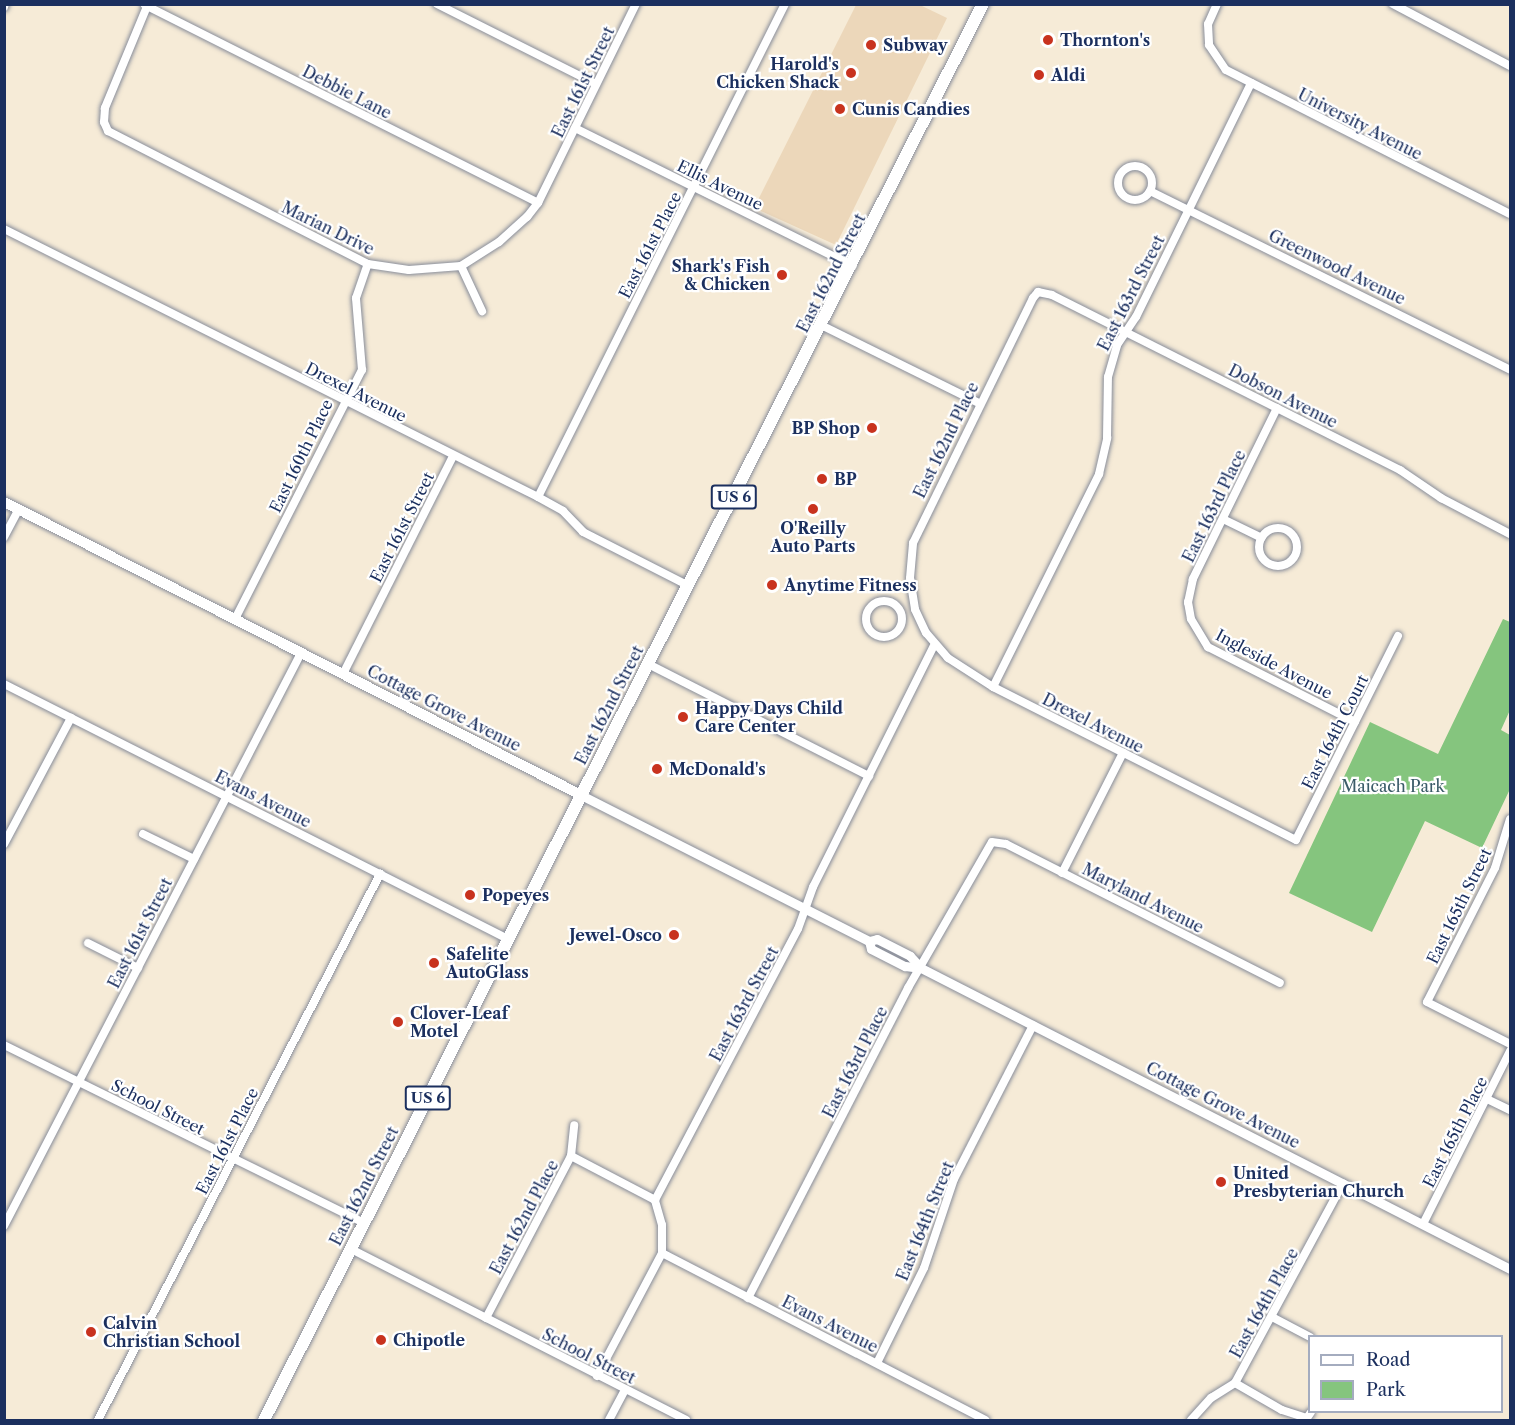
<!DOCTYPE html>
<html>
<head>
<meta charset="utf-8">
<style>
  body { margin:0 }
  #map { position:relative; width:1515px; height:1425px; overflow:hidden; background:#f6ebd7; font-family:"Libre Caslon Text",serif }
  div>[style] { position:absolute }
  [style*='--x'] { left:calc(var(--x)*1px); top:calc(var(--y)*1px); width:calc(var(--w)*1px); rotate:calc(var(--a)*1deg) }
  .built>* { inset:0; background:#ecd7ba }
  .green>* { inset:0; background:#85c57e }
  .roads { filter:drop-shadow(0 0 2px #888d9a) drop-shadow(0 0 2px #888d9a) }
  .minor>* { height:8px; margin:-4px; padding:0 4px; transform-origin:4px; border-radius:4px; background:#fff }
  .minor>.ring { margin:-4px; padding:0; box-sizing:content-box; background:none; border:8px solid #fff; border-radius:50% }
  .tertiary>* { height:9px; margin:-4.5px; padding:0 4.5px; transform-origin:4.5px; border-radius:4.5px; background:#fff }
  .secondary>* { height:10px; margin:-5px; padding:0 5px; transform-origin:5px; border-radius:5px; background:#fff }
  .primary>* { height:12px; margin:-6px; padding:0 6px; transform-origin:6px; border-radius:6px; background:#fff }
  .dots>* { width:16px; height:16px; translate:-50% -50%; box-sizing:border-box; border:3px solid #fff; border-radius:50% }
  span { translate:-50% -50%; white-space:nowrap; text-align:center; line-height:1.15; -webkit-text-stroke:4.5px #fff; paint-order:stroke }
  .shield-label span { padding:2px 4px; background:#fff; border:2px solid; border-radius:4px; -webkit-text-stroke-width:0 }
  .shield-label { font-size:15px; color:#1b2f5e; font-weight:700 }
  .poi-label { font-size:16px; color:#1b2f5e; font-weight:700 }
  .left { translate:0 -50%; text-align:left }
  .right { translate:-100% -50%; text-align:right }
  .street-label { font-size:16px; color:#1b2f5e }
  .park-label { font-size:16px; color:#3b5c68 }
  .frame { position:absolute; inset:0; border:6px solid #1b2f5e; pointer-events:none }
  .legend { position:absolute; left:1308px; top:1335px; width:195px; height:78px; box-sizing:border-box; background:#fff; border:2px solid #a4acbf; margin:0; padding:8px 10px; list-style:none; font-size:18px; color:#1b2f5e }
  .legend li { display:flex; align-items:center; gap:12px; height:30px }
  .legend b { width:30px; border:2px solid #a4acbf }
</style>
</head>
<body>
<div id="map">
  <div class="built">
    <div style="clip-path:polygon(856px 5px,920px 5px,947px 18px,836px 245px,754px 208px)"></div>
  </div>
  <div class="green">
    <div style="clip-path:polygon(1503px 619px,1510px 622px,1510px 710px,1501px 730px,1510px 735px,1510px 789px,1482px 848px,1425px 821px,1372px 932px,1289px 893px,1370px 722px,1438px 754px)"></div>
  </div>
  <div class="roads">
    <div class="minor">
      <div style="--x:148;--y:4;--w:113;--a:112.5"></div>
      <div style="--x:105;--y:108;--w:14;--a:94"></div>
      <div style="--x:104;--y:122;--w:10;--a:66"></div>
      <div style="--x:108;--y:131;--w:292;--a:27.1"></div>
      <div style="--x:368;--y:264;--w:41;--a:8.3"></div>
      <div style="--x:409;--y:270;--w:52;--a:-4.4"></div>
      <div style="--x:461;--y:266;--w:45;--a:-32.3"></div>
      <div style="--x:499;--y:242;--w:38;--a:-42"></div>
      <div style="--x:527;--y:217;--w:18;--a:-52"></div>
      <div style="--x:538;--y:203;--w:222;--a:-63.8"></div>
      <div style="--x:437;--y:4;--w:178;--a:26.7"></div>
      <div style="--x:1217;--y:4;--w:22;--a:114"></div>
      <div style="--x:1208;--y:24;--w:21;--a:87"></div>
      <div style="--x:1209;--y:45;--w:30;--a:56"></div>
      <div style="--x:1226;--y:70;--w:318;--a:26.9"></div>
      <div style="--x:1393;--y:4;--w:132;--a:27.9"></div>
      <div style="--x:145;--y:5;--w:440;--a:26.7"></div>
      <div style="--x:4;--y:7;--w:3;--a:-72"></div>
      <div style="--x:575;--y:128;--w:310;--a:26.4"></div>
      <div class="ring" style="left:1118px;top:166px;width:26px;height:26px"></div>
      <div style="--x:1150;--y:191;--w:402;--a:26.4"></div>
      <div style="--x:4;--y:229;--w:597;--a:26.65"></div>
      <div style="--x:538;--y:497;--w:29;--a:29"></div>
      <div style="--x:563;--y:511;--w:29;--a:46"></div>
      <div style="--x:583;--y:532;--w:119;--a:27"></div>
      <div style="--x:461;--y:266;--w:50;--a:65"></div>
      <div style="--x:823;--y:326;--w:174;--a:26.3"></div>
      <div style="--x:1277;--y:408;--w:191;--a:116.2"></div>
      <div style="--x:1193;--y:579;--w:24;--a:102"></div>
      <div style="--x:1188;--y:602;--w:17;--a:80"></div>
      <div style="--x:1191;--y:619;--w:33;--a:59"></div>
      <div style="--x:1208;--y:647;--w:165;--a:27"></div>
      <div style="--x:538;--y:497;--w:551;--a:-63.39"></div>
      <div style="--x:1223;--y:519;--w:43;--a:26"></div>
      <div class="ring" style="left:1259px;top:528px;width:30px;height:30px"></div>
      <div style="--x:4;--y:537;--w:32;--a:-62"></div>
      <div class="ring" style="left:866px;top:601px;width:28px;height:28px"></div>
      <div style="--x:235;--y:619;--w:280;--a:-63"></div>
      <div style="--x:362;--y:370;--w:72;--a:-94.8"></div>
      <div style="--x:356;--y:298;--w:36;--a:-71"></div>
      <div style="--x:1398;--y:636;--w:228;--a:116.6"></div>
      <div style="--x:1296;--y:840;--w:339;--a:-153.2"></div>
      <div style="--x:993;--y:687;--w:54;--a:-147.2"></div>
      <div style="--x:948;--y:658;--w:33;--a:-131"></div>
      <div style="--x:926;--y:633;--w:26;--a:-115"></div>
      <div style="--x:915;--y:609;--w:31;--a:-99"></div>
      <div style="--x:910;--y:578;--w:35;--a:-85"></div>
      <div style="--x:913;--y:543;--w:273;--a:-63.9"></div>
      <div style="--x:1033;--y:298;--w:8;--a:-50"></div>
      <div style="--x:1038;--y:292;--w:14;--a:12"></div>
      <div style="--x:1052;--y:295;--w:390;--a:26.7"></div>
      <div style="--x:1400;--y:470;--w:50;--a:34.3"></div>
      <div style="--x:1441;--y:498;--w:78;--a:27.6"></div>
      <div style="--x:648;--y:664;--w:248;--a:26.9"></div>
      <div style="--x:343;--y:674;--w:244;--a:-63.2"></div>
      <div style="--x:4;--y:684;--w:565;--a:26.84"></div>
      <div style="--x:993;--y:687;--w:238;--a:-63.5"></div>
      <div style="--x:1099;--y:474;--w:37;--a:-77"></div>
      <div style="--x:1107;--y:438;--w:61;--a:-89.1"></div>
      <div style="--x:1108;--y:377;--w:33;--a:-74"></div>
      <div style="--x:1117;--y:345;--w:34;--a:-56"></div>
      <div style="--x:1136;--y:317;--w:261;--a:-63.8"></div>
      <div style="--x:1510;--y:819;--w:51;--a:107"></div>
      <div style="--x:1495;--y:868;--w:150;--a:116.9"></div>
      <div style="--x:1427;--y:1002;--w:93;--a:26.8"></div>
      <div style="--x:143;--y:834;--w:57;--a:26.1"></div>
      <div style="--x:4;--y:844;--w:143;--a:-62"></div>
      <div style="--x:1062;--y:873;--w:135;--a:-63.1"></div>
      <div style="--x:88;--y:943;--w:56;--a:26.6"></div>
      <div style="--x:4;--y:1045;--w:402;--a:26.3"></div>
      <div style="--x:1487;--y:1099;--w:25;--a:26"></div>
      <div style="--x:571;--y:1156;--w:95;--a:27.6"></div>
      <div style="--x:1423;--y:1224;--w:194;--a:-63.3"></div>
      <div style="--x:4;--y:1226;--w:645;--a:-62.6"></div>
      <div style="--x:351;--y:1249;--w:376;--a:27"></div>
      <div style="--x:662;--y:1253;--w:364;--a:27.3"></div>
      <div style="--x:748;--y:1298;--w:349;--a:-62.7"></div>
      <div style="--x:908;--y:988;--w:168;--a:-60.1"></div>
      <div style="--x:992;--y:842;--w:14;--a:8"></div>
      <div style="--x:1006;--y:844;--w:307;--a:26.9"></div>
      <div style="--x:1272;--y:1317;--w:43;--a:27.8"></div>
      <div style="--x:486;--y:1318;--w:183;--a:-62.3"></div>
      <div style="--x:571;--y:1156;--w:31;--a:-84"></div>
      <div style="--x:877;--y:1363;--w:106;--a:-63.7"></div>
      <div style="--x:924;--y:1268;--w:94;--a:-71.4"></div>
      <div style="--x:954;--y:1179;--w:173;--a:-62.8"></div>
      <div style="--x:597;--y:1376;--w:139;--a:-62.1"></div>
      <div style="--x:662;--y:1253;--w:28;--a:-90"></div>
      <div style="--x:662;--y:1225;--w:26;--a:-106"></div>
      <div style="--x:655;--y:1200;--w:306;--a:-62.2"></div>
      <div style="--x:798;--y:929;--w:45;--a:-70.3"></div>
      <div style="--x:813;--y:887;--w:271;--a:-63.4"></div>
      <div style="--x:1235;--y:1383;--w:54;--a:29.9"></div>
      <div style="--x:1282;--y:1410;--w:26;--a:18"></div>
      <div style="--x:1307;--y:1418;--w:7;--a:-56"></div>
      <div style="--x:98;--y:1420;--w:615;--a:-62.68"></div>
      <div style="--x:609;--y:1420;--w:34;--a:-62"></div>
      <div style="--x:1191;--y:1420;--w:30;--a:-48"></div>
      <div style="--x:1211;--y:1398;--w:28;--a:-32"></div>
      <div style="--x:1235;--y:1383;--w:227;--a:-61.6"></div>
    </div>
    <div class="tertiary">
      <div style="--x:581;--y:795;--w:323;--a:26.9"></div>
      <div style="--x:869;--y:941;--w:8;--a:-14"></div>
      <div style="--x:877;--y:939;--w:37;--a:27"></div>
      <div style="--x:910;--y:956;--w:16;--a:47"></div>
      <div style="--x:921;--y:968;--w:661;--a:27.07"></div>
      <div style="--x:869;--y:941;--w:8;--a:76"></div>
      <div style="--x:871;--y:949;--w:38;--a:27"></div>
      <div style="--x:905;--y:966;--w:16;--a:7"></div>
    </div>
    <div class="secondary">
      <div style="--x:4;--y:502;--w:647;--a:26.92"></div>
    </div>
    <div class="primary">
      <div style="--x:264;--y:1420;--w:1588;--a:-63.08"></div>
    </div>
  </div>
  <div class="dots">
    <div style="left:1048px;top:40px;background:#c8321e"></div>
    <div style="left:871px;top:45px;background:#c8321e"></div>
    <div style="left:851px;top:73px;background:#c8321e"></div>
    <div style="left:1039px;top:75px;background:#c8321e"></div>
    <div style="left:840px;top:109px;background:#c8321e"></div>
    <div style="left:782px;top:275px;background:#c8321e"></div>
    <div style="left:872px;top:428px;background:#c8321e"></div>
    <div style="left:822px;top:479px;background:#c8321e"></div>
    <div style="left:813px;top:509px;background:#c8321e"></div>
    <div style="left:772px;top:585px;background:#c8321e"></div>
    <div style="left:683px;top:717px;background:#c8321e"></div>
    <div style="left:657px;top:769px;background:#c8321e"></div>
    <div style="left:470px;top:895px;background:#c8321e"></div>
    <div style="left:674px;top:935px;background:#c8321e"></div>
    <div style="left:434px;top:963px;background:#c8321e"></div>
    <div style="left:398px;top:1022px;background:#c8321e"></div>
    <div style="left:1221px;top:1182px;background:#c8321e"></div>
    <div style="left:91px;top:1332px;background:#c8321e"></div>
    <div style="left:381px;top:1340px;background:#c8321e"></div>
  </div>
  <div class="shield-label">
    <span style="left:734px;top:497px">US 6</span>
    <span style="left:428px;top:1098px">US 6</span>
  </div>
  <div class="poi-label">
    <span class="left" style="left:1060px;top:40px">Thornton's</span>
    <span class="left" style="left:883px;top:45px">Subway</span>
    <span class="right" style="left:839px;top:73px">Harold's<br>Chicken Shack</span>
    <span class="left" style="left:1051px;top:75px">Aldi</span>
    <span class="left" style="left:852px;top:109px">Cunis Candies</span>
    <span class="right" style="left:770px;top:275px">Shark's Fish<br>&amp; Chicken</span>
    <span class="right" style="left:860px;top:428px">BP Shop</span>
    <span class="left" style="left:834px;top:479px">BP</span>
    <span style="left:813px;top:537px">O'Reilly<br>Auto Parts</span>
    <span class="left" style="left:784px;top:585px">Anytime Fitness</span>
    <span class="left" style="left:695px;top:717px">Happy Days Child<br>Care Center</span>
    <span class="left" style="left:669px;top:769px">McDonald's</span>
    <span class="left" style="left:482px;top:895px">Popeyes</span>
    <span class="right" style="left:662px;top:935px">Jewel-Osco</span>
    <span class="left" style="left:446px;top:963px">Safelite<br>AutoGlass</span>
    <span class="left" style="left:410px;top:1022px">Clover-Leaf<br>Motel</span>
    <span class="left" style="left:1233px;top:1182px">United<br>Presbyterian Church</span>
    <span class="left" style="left:103px;top:1332px">Calvin<br>Christian School</span>
    <span class="left" style="left:393px;top:1340px">Chipotle</span>
  </div>
  <div class="street-label">
    <span style="left:583px;top:82px;rotate:-64deg">East 161st Street</span>
    <span style="left:347px;top:92px;rotate:27deg">Debbie Lane</span>
    <span style="left:1360px;top:124px;rotate:27deg">University Avenue</span>
    <span style="left:720px;top:185px;rotate:26deg">Ellis Avenue</span>
    <span style="left:328px;top:228px;rotate:26deg">Marian Drive</span>
    <span style="left:650px;top:245px;rotate:-63deg">East 161st Place</span>
    <span style="left:1337px;top:267px;rotate:26deg">Greenwood Avenue</span>
    <span style="left:831px;top:273px;rotate:-63deg">East 162nd Street</span>
    <span style="left:1131px;top:293px;rotate:-63deg">East 163rd Street</span>
    <span style="left:356px;top:392px;rotate:27deg">Drexel Avenue</span>
    <span style="left:1283px;top:396px;rotate:27deg">Dobson Avenue</span>
    <span style="left:946px;top:440px;rotate:-64deg">East 162nd Place</span>
    <span style="left:301px;top:456px;rotate:-64deg">East 160th Place</span>
    <span style="left:1214px;top:506px;rotate:-64deg">East 163rd Place</span>
    <span style="left:402px;top:527px;rotate:-63deg">East 161st Street</span>
    <span style="left:1274px;top:664px;rotate:28deg">Ingleside Avenue</span>
    <span style="left:609px;top:705px;rotate:-63deg">East 162nd Street</span>
    <span style="left:444px;top:708px;rotate:27deg">Cottage Grove Avenue</span>
    <span style="left:1093px;top:723px;rotate:27deg">Drexel Avenue</span>
    <span style="left:1335px;top:732px;rotate:-63deg">East 164th Court</span>
    <span style="left:263px;top:799px;rotate:27deg">Evans Avenue</span>
    <span style="left:1143px;top:898px;rotate:27deg">Maryland Avenue</span>
    <span style="left:1459px;top:906px;rotate:-64deg">East 165th Street</span>
    <span style="left:140px;top:933px;rotate:-63deg">East 161st Street</span>
    <span style="left:744px;top:1004px;rotate:-62deg">East 163rd Street</span>
    <span style="left:855px;top:1062px;rotate:-63deg">East 163rd Place</span>
    <span style="left:1223px;top:1105px;rotate:27deg">Cottage Grove Avenue</span>
    <span style="left:158px;top:1107px;rotate:27deg">School Street</span>
    <span style="left:1455px;top:1132px;rotate:-63deg">East 165th Place</span>
    <span style="left:227px;top:1141px;rotate:-63deg">East 161st Place</span>
    <span style="left:364px;top:1186px;rotate:-63deg">East 162nd Street</span>
    <span style="left:524px;top:1217px;rotate:-62deg">East 162nd Place</span>
    <span style="left:925px;top:1221px;rotate:-68deg">East 164th Street</span>
    <span style="left:1264px;top:1303px;rotate:-61deg">East 164th Place</span>
    <span style="left:830px;top:1324px;rotate:27deg">Evans Avenue</span>
    <span style="left:589px;top:1356px;rotate:27deg">School Street</span>
  </div>
  <div class="park-label">
    <span style="left:1393px;top:786px">Maicach Park</span>
  </div>
  <div class="frame"></div>
  <ul class="legend">
  <li><b style="height:8px;background:#fff"></b>Road</li>
  <li><b style="height:16px;background:#85c57e"></b>Park</li>
  </ul>
</div>
</body>
</html>
